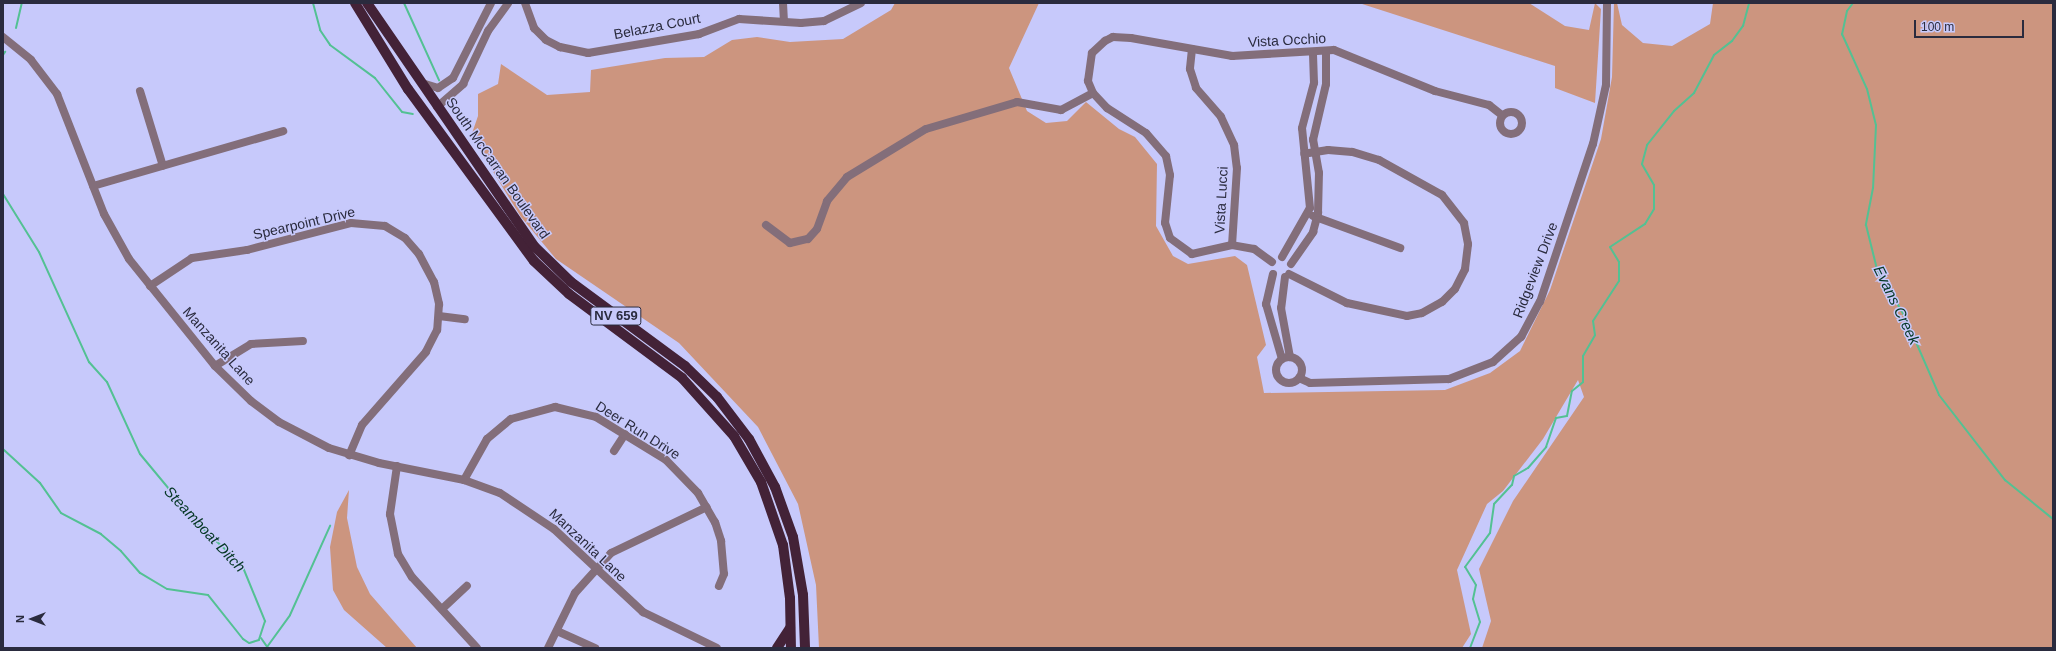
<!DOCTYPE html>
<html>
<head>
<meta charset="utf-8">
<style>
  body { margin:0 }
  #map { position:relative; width:2056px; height:651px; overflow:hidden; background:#c7c9fb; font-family:Arial,sans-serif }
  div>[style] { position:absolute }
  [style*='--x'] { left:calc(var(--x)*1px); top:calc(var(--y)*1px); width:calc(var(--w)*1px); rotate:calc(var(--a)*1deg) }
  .green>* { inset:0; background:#cc957f }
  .stream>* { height:2px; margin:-1px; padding:0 1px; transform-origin:1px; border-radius:1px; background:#53c193 }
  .minor>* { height:8px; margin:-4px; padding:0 4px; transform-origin:4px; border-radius:4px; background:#836e7a }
  .minor>.ring { margin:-4px; padding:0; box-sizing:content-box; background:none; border:8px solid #836e7a; border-radius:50% }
  .tertiary>* { height:8px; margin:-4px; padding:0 4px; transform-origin:4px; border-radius:4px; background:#836e7a }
  .primary>* { height:10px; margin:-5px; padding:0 5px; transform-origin:5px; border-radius:5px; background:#432237 }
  span { translate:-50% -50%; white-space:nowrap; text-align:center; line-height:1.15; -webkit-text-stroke:3px #c7c9fb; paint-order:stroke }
  .shield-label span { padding:1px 3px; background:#c7c9fb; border:1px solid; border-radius:3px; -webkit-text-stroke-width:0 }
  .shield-label { font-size:13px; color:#2a2b3e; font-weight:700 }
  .street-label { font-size:14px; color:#2a2b3e }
  .water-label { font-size:15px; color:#053725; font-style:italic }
  .frame { position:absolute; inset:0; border:4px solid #2a2b3e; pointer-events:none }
  .north { position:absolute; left:12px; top:599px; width:40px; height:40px; -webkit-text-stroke:3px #c7c9fb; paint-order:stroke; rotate:270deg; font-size:11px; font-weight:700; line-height:16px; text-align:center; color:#2a2b3e }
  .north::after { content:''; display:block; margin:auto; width:14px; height:18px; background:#2a2b3e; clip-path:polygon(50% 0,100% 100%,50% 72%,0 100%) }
  .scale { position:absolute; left:1914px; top:20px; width:110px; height:18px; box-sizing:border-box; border:2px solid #2a2b3e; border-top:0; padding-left:5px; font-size:12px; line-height:14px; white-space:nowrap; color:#2a2b3e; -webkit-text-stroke:3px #c7c9fb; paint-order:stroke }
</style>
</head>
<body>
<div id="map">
  <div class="green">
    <div style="clip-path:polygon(895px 3px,1039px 3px,1009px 68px,1027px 111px,1046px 123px,1067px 121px,1086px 102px,1119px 129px,1135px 137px,1157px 164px,1156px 226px,1173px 256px,1188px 264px,1235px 256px,1247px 265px,1266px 345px,1257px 357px,1264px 393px,1445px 390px,1490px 373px,1520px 351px,1550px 290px,1601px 139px,1612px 77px,1614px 3px,1617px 3px,1622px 25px,1643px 43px,1672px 46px,1710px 24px,1713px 3px,2053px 3px,2053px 648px,1482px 648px,1491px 621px,1479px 569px,1513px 501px,1584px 397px,1578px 380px,1543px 439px,1503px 491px,1487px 504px,1457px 570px,1471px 634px,1462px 648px,819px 648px,816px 585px,798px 504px,758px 427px,679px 343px,556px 259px,521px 217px,471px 136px,478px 116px,478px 94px,498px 84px,501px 64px,547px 95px,590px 92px,591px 70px,665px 58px,704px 57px,732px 40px,757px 37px,790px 42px,843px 39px,891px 10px)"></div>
    <div style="clip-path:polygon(1359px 3px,1529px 3px,1565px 26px,1589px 30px,1595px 3px,1601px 9px,1595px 103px,1555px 88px,1555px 66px)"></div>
    <div style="clip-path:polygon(349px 490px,347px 518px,357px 567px,370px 594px,417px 648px,387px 648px,344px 610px,333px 590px,330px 547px,337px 512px)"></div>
  </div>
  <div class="stream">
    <div style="--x:313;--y:3;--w:28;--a:75"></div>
    <div style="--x:320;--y:30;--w:18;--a:56"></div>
    <div style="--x:330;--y:45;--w:56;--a:36.3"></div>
    <div style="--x:375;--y:78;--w:43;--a:51.5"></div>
    <div style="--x:402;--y:112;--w:11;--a:10"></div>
    <div style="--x:404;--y:3;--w:85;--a:65.6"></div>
    <div style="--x:1853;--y:3;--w:10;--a:127"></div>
    <div style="--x:1847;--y:11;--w:24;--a:102"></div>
    <div style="--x:1842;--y:34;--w:60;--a:65.6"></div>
    <div style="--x:1867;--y:89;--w:37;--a:76"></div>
    <div style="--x:1876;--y:125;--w:63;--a:92.7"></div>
    <div style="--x:1873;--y:188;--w:38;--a:101"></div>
    <div style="--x:1866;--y:225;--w:45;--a:76"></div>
    <div style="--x:1877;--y:269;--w:56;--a:59.7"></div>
    <div style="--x:1905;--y:317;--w:85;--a:66.4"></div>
    <div style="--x:1939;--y:395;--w:108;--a:52.2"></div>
    <div style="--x:2005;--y:480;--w:62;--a:39.1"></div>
    <div style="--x:16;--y:28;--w:26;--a:-77"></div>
    <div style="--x:3;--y:55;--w:4;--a:-56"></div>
    <div style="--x:3;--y:194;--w:68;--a:58.2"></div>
    <div style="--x:39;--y:252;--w:121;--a:65.6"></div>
    <div style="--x:89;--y:362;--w:27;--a:48"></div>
    <div style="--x:107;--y:382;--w:79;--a:65.4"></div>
    <div style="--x:140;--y:454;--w:92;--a:50.3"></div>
    <div style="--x:199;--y:525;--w:59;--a:42.9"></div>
    <div style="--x:242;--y:565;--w:61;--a:67.7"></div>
    <div style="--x:265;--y:621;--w:20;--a:108"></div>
    <div style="--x:259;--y:640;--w:10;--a:163"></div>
    <div style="--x:249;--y:643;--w:7;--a:-146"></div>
    <div style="--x:243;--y:639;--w:56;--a:-128.5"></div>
    <div style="--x:208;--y:595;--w:41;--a:-171.7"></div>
    <div style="--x:167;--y:589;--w:31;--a:-149"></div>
    <div style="--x:140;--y:573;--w:29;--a:-131"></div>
    <div style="--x:121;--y:551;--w:26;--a:-140"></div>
    <div style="--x:101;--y:534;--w:45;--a:-152.3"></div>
    <div style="--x:61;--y:513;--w:37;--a:-125"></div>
    <div style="--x:40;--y:483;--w:50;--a:-137.4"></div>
    <div style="--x:261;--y:638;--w:12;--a:55"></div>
    <div style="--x:267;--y:647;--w:39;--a:-54"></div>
    <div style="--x:290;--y:615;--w:98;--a:-65.8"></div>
    <div style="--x:1470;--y:648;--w:28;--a:-69"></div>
    <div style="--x:1480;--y:622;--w:24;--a:-107"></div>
    <div style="--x:1473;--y:599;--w:14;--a:-78"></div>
    <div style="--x:1476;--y:585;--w:21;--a:-121"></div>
    <div style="--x:1465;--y:567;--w:42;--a:-53.7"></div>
    <div style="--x:1490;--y:533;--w:29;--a:-82"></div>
    <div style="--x:1494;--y:504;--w:26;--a:-47"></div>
    <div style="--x:1512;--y:485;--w:9;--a:-77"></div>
    <div style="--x:1514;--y:476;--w:16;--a:-30"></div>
    <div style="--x:1528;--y:468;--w:28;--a:-49"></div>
    <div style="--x:1546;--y:447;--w:31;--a:-71"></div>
    <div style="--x:1556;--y:418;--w:11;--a:-10"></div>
    <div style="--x:1567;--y:416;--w:25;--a:-79"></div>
    <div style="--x:1572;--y:391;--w:14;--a:-39"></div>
    <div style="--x:1583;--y:382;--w:26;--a:-90"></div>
    <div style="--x:1583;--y:356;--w:24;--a:-60"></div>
    <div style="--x:1595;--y:335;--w:14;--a:-98"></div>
    <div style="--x:1593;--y:321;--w:48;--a:-57"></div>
    <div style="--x:1619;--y:281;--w:19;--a:-90"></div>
    <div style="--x:1619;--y:262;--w:17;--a:-121"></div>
    <div style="--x:1610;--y:247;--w:42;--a:-33.3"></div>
    <div style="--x:1645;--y:224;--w:17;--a:-59"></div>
    <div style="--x:1654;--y:209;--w:24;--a:-90"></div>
    <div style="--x:1654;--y:185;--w:24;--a:-120"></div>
    <div style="--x:1642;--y:164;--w:20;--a:-75"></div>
    <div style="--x:1647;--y:145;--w:43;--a:-51.5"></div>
    <div style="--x:1674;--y:111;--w:27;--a:-42"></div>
    <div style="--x:1694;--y:93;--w:43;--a:-62.2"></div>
    <div style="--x:1714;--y:55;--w:23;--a:-38"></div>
    <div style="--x:1732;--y:41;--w:19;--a:-54"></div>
    <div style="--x:1743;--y:26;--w:24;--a:-75"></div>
  </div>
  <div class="minor">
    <div style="--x:525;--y:3;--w:27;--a:70"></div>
    <div style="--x:534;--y:28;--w:17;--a:45"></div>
    <div style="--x:546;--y:40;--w:16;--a:27"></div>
    <div style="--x:560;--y:47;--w:29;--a:12"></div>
    <div style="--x:588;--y:53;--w:113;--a:-9.7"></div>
    <div style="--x:699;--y:34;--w:43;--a:-20.6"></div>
    <div style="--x:739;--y:19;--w:62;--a:3.7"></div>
    <div style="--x:801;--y:23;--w:23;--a:-5"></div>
    <div style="--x:824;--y:21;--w:41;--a:-25.9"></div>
    <div style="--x:783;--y:3;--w:18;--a:87"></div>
    <div style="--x:1192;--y:49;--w:20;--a:96"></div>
    <div style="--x:1190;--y:69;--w:20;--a:72"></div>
    <div style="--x:1196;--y:88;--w:38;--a:49"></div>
    <div style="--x:1221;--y:117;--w:31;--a:65"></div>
    <div style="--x:1234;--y:145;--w:23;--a:83"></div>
    <div style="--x:1237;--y:168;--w:77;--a:93.7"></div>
    <div style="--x:422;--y:83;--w:17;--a:17"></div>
    <div style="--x:438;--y:88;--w:18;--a:-34"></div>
    <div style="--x:453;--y:78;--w:84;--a:-63.1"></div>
    <div style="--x:140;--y:91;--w:78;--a:73"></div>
    <div style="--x:437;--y:107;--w:35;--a:-41"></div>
    <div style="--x:463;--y:84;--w:59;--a:-64.7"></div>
    <div style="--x:488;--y:31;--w:34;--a:-54"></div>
    <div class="ring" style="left:1500px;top:112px;width:14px;height:14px"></div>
    <div style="--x:93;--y:186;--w:198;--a:-16.1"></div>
    <div style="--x:1313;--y:216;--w:93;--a:20.2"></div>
    <div style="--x:766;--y:225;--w:30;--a:37"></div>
    <div style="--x:790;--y:243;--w:18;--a:-13"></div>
    <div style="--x:808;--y:239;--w:13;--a:-48"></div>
    <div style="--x:817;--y:229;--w:30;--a:-70"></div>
    <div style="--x:827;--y:201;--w:31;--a:-50"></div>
    <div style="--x:847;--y:177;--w:92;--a:-31.3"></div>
    <div style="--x:926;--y:129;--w:95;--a:-16.5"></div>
    <div style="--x:1017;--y:102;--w:45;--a:10.3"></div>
    <div style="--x:1061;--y:110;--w:36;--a:-28"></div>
    <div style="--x:1282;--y:257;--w:56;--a:-60.3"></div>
    <div style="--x:1310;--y:208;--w:80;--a:-95.7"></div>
    <div style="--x:1302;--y:128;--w:47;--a:-75.1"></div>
    <div style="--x:1314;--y:83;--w:31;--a:-92"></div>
    <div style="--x:1272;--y:262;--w:22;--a:-144"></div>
    <div style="--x:1254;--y:249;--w:22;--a:-170"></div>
    <div style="--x:1232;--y:245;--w:41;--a:167.3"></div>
    <div style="--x:1192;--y:254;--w:27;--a:-144"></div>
    <div style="--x:1170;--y:238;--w:16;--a:-108"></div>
    <div style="--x:1165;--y:223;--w:48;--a:-84.1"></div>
    <div style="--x:1170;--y:175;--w:19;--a:-102"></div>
    <div style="--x:1166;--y:156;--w:30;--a:-131"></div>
    <div style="--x:1146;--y:133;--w:46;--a:-147.3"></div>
    <div style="--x:1107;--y:108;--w:21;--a:-133"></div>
    <div style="--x:1093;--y:93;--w:13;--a:-113"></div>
    <div style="--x:1088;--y:81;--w:28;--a:-82"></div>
    <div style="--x:1092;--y:53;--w:18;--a:-43"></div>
    <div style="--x:1105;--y:41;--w:9;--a:-27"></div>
    <div style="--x:1113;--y:37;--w:18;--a:3"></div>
    <div style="--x:1131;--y:38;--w:103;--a:10.1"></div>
    <div style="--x:1232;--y:56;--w:102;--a:-3.4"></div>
    <div style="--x:1334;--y:50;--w:109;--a:22.1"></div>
    <div style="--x:1435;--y:91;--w:56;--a:14.5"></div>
    <div style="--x:1489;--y:105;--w:16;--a:38"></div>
    <div style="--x:1291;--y:264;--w:39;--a:-55"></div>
    <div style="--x:1313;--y:232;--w:20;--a:-75"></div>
    <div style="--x:1318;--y:213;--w:40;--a:-88.6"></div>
    <div style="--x:1319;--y:173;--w:34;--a:-100"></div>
    <div style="--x:1313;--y:140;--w:57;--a:-76.9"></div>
    <div style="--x:1326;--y:84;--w:33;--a:-90"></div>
    <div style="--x:1273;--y:274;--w:31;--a:103"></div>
    <div style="--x:1266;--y:304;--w:57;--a:73.8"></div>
    <div style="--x:1289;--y:274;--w:65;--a:26.6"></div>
    <div style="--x:1347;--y:303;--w:61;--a:12.2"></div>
    <div style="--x:1407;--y:316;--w:15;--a:-11"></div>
    <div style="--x:1422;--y:313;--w:23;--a:-29"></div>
    <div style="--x:1442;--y:302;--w:18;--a:-45"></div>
    <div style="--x:1455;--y:289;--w:22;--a:-63"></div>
    <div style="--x:1465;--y:269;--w:25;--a:-83"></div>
    <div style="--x:1468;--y:244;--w:21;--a:-101"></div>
    <div style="--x:1464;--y:223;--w:36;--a:-128"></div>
    <div style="--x:1442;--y:195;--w:72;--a:-150.9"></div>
    <div style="--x:1379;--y:160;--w:28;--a:-163"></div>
    <div style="--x:1352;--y:152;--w:24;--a:-175"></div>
    <div style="--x:1328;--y:150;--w:24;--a:171"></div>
    <div style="--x:1285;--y:277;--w:31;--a:97"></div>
    <div style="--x:1281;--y:308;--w:50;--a:79.6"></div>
    <div style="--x:150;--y:286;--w:50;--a:-33.7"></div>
    <div style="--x:192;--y:258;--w:56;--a:-8.3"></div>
    <div style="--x:247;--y:250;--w:107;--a:-14.6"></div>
    <div style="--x:351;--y:223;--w:34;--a:5"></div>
    <div style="--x:385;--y:226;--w:23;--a:31"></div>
    <div style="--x:405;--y:238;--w:21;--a:49"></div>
    <div style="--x:419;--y:254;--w:32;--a:62"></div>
    <div style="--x:434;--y:282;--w:23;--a:77"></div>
    <div style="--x:439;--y:304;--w:26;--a:94"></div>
    <div style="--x:437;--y:330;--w:25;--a:117"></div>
    <div style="--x:426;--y:352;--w:97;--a:131.2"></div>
    <div style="--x:362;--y:425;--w:33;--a:113"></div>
    <div style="--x:439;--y:316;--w:26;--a:7"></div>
    <div class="ring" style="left:1276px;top:357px;width:18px;height:18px"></div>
    <div style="--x:215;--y:366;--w:42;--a:-31.4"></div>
    <div style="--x:251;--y:344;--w:52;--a:-3.3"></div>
    <div style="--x:614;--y:451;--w:20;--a:-57"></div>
    <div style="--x:397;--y:466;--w:49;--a:98.3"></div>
    <div style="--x:390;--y:514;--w:41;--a:78.7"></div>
    <div style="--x:398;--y:554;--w:27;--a:59"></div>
    <div style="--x:412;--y:577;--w:96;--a:47.5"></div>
    <div style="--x:464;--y:480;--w:47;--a:-60.7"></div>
    <div style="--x:487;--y:439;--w:31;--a:-40"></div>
    <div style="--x:511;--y:419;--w:46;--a:-15.3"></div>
    <div style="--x:555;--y:407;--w:42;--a:13.7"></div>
    <div style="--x:596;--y:417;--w:82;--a:31.6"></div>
    <div style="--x:666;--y:460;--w:46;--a:45.9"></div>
    <div style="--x:698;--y:493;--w:34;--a:60"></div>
    <div style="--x:715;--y:522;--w:20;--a:72"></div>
    <div style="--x:721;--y:541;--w:33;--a:85"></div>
    <div style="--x:724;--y:574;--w:13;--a:113"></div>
    <div style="--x:442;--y:609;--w:34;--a:-43"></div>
    <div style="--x:557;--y:631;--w:42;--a:24.1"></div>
    <div style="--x:548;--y:648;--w:61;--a:-63.9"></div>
    <div style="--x:575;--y:593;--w:54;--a:-48"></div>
    <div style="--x:611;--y:553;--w:106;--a:-25.6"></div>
  </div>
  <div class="tertiary">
    <div style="--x:3;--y:37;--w:36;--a:39"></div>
    <div style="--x:31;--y:60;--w:43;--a:52.6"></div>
    <div style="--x:57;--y:94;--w:129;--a:68.6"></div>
    <div style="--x:104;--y:214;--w:51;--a:60.9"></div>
    <div style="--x:129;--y:259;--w:137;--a:51.2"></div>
    <div style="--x:215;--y:366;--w:50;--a:44.2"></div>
    <div style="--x:251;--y:401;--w:35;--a:37"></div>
    <div style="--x:279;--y:422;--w:56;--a:27.5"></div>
    <div style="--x:329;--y:448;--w:52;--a:16.7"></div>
    <div style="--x:379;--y:463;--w:87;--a:11.3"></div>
    <div style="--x:464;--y:480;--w:38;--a:20"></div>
    <div style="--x:500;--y:493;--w:65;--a:33.7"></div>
    <div style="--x:554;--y:529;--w:122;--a:43"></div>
    <div style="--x:643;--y:612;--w:82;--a:25.9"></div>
    <div style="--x:1299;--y:378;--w:12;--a:24"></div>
    <div style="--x:1310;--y:383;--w:139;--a:-1.6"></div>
    <div style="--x:1449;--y:379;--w:47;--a:-21.1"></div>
    <div style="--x:1493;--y:362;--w:38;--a:-42"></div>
    <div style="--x:1521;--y:337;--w:40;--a:-62"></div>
    <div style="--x:1540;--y:302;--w:167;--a:-71.5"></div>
    <div style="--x:1593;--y:144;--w:60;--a:-77.6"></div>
    <div style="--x:1606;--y:85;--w:82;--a:-89.3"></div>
  </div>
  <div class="primary">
    <div style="--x:355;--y:3;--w:101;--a:58.4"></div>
    <div style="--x:408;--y:89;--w:213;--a:53.8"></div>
    <div style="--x:534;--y:261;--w:48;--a:43.3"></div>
    <div style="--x:569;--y:294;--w:141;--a:36.6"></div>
    <div style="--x:682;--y:378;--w:78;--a:48.1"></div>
    <div style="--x:734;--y:436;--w:53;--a:59.6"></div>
    <div style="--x:761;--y:482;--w:67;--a:70.8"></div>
    <div style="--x:783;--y:545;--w:53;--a:82.5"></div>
    <div style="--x:790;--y:598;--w:50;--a:88.9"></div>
    <div style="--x:367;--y:3;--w:296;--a:55.5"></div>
    <div style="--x:535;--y:247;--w:50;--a:44.2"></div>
    <div style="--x:571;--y:282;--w:142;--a:36.4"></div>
    <div style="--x:685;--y:366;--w:45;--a:44.1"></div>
    <div style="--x:717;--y:397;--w:53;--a:52.7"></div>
    <div style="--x:749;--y:439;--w:55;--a:61.6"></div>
    <div style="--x:775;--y:487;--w:53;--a:70.2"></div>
    <div style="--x:793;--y:537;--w:59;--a:80.2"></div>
    <div style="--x:803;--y:595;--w:53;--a:87.8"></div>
    <div style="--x:777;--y:648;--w:24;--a:-57"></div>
  </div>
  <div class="shield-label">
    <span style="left:616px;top:316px">NV 659</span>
  </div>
  <div class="street-label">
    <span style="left:657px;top:26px;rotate:-11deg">Belazza Court</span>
    <span style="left:1287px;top:40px;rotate:-3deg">Vista Occhio</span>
    <span style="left:498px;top:168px;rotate:55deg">South McCarran Boulevard</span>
    <span style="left:1221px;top:200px;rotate:-87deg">Vista Lucci</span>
    <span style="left:304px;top:223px;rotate:-13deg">Spearpoint Drive</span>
    <span style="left:1535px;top:270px;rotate:-69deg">Ridgeview Drive</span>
    <span style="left:219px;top:346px;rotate:48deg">Manzanita Lane</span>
    <span style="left:638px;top:430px;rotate:32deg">Deer Run Drive</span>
    <span style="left:588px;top:545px;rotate:43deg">Manzanita Lane</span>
  </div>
  <div class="water-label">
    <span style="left:1897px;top:305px;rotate:64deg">Evans Creek</span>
    <span style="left:205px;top:529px;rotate:47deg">Steamboat Ditch</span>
  </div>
  <div class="frame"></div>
  <div class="north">N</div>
  <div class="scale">100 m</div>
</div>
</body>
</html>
